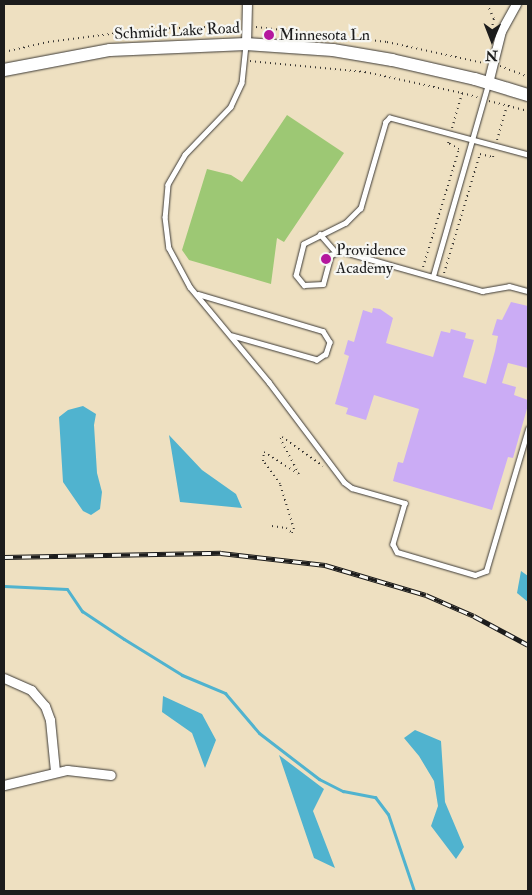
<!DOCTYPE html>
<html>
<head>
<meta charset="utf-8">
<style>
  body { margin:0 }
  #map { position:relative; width:532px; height:895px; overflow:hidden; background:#eee0c1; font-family:"IM FELL Double Pica",serif }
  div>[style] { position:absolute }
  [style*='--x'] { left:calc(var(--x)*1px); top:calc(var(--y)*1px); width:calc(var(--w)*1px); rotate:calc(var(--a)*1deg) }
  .green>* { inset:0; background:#9dc874 }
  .water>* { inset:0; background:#50b3cf }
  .stream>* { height:3px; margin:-1.5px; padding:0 1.5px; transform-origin:1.5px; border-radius:1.5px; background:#50b3cf }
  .building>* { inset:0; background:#cbacf5 }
  .path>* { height:2px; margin-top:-1px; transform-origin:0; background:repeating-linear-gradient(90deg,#3c3935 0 1px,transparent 0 5px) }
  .roads { filter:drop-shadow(0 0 1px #3c3935) drop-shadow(0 0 1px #3c3935) }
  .lane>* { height:4.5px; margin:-2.25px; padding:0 2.25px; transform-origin:2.25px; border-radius:2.25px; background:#fff }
  .street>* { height:9px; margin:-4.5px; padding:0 4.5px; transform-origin:4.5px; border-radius:4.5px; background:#fff }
  .secondary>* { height:12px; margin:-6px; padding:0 6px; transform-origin:6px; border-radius:6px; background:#fff }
  .rail>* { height:5px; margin-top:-2.5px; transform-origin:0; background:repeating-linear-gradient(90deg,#f6f6f2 0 9px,#1c1c1c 0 18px); box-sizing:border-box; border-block:1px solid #1c1c1c }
  .dots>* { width:14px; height:14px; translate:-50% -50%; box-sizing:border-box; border:2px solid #f6f6f2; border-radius:50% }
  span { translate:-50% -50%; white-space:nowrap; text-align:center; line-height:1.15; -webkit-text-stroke:4.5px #f6f6f2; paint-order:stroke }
  .street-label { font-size:16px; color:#1c1c1c }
  .poi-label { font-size:16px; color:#1c1c1c }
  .left { translate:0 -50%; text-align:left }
  .frame { position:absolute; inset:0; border:5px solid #1c1c1c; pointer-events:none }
  .north { position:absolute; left:467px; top:15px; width:50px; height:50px; -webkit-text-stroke:4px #f6f6f2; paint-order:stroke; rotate:181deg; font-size:14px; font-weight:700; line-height:20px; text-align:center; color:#1c1c1c }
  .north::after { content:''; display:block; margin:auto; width:18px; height:22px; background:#1c1c1c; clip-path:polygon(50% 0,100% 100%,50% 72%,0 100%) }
</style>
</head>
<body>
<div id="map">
  <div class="green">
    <div style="clip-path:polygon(287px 115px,344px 153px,284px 242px,277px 238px,271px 284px,189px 260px,182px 250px,207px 169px,231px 175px,242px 182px)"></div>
  </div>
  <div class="water">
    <div style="clip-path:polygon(83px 406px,96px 414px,94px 425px,97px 473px,102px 492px,100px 509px,91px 515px,83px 511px,63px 482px,59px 417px,68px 410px)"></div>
    <div style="clip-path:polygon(169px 435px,202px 470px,236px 494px,242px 508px,180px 502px)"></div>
    <div style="clip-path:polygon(521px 571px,528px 576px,528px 602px,517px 593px)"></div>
    <div style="clip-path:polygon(163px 696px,202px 714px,216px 740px,205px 768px,192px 733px,162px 712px)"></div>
    <div style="clip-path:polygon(415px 730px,441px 741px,445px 802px,464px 847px,456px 859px,431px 826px,438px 806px,434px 781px,419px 756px,404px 738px)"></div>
    <div style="clip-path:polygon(279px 755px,324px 789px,313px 811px,335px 868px,314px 858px)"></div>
  </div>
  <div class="stream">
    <div style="--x:4;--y:586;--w:63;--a:2.7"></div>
    <div style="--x:67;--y:589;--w:27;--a:56"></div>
    <div style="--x:82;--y:611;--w:50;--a:33.7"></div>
    <div style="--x:124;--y:639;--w:68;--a:31.8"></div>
    <div style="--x:182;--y:675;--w:47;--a:22.7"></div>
    <div style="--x:225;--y:693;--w:52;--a:49.6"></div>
    <div style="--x:259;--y:733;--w:76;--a:37.5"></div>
    <div style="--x:319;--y:779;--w:27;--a:27"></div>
    <div style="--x:343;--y:791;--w:33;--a:11"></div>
    <div style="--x:375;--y:797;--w:21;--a:53"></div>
    <div style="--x:388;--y:814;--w:81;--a:71.3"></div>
  </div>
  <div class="building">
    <div style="clip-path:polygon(511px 302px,528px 306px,528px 368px,508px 363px,502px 383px,516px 387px,514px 395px,528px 400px,528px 405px,513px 458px,508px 457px,492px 510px,393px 481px,398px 462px,403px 463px,419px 409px,374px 395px,366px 420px,346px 414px,348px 408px,335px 404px,349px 356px,344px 354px,348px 340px,354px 342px,363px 310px,372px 313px,373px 308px,380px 309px,393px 318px,386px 343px,433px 357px,441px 331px,450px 333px,451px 329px,466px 333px,465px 338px,474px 340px,463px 377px,486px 384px,495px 351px,498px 336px,492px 335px,497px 319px,502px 320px)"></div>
  </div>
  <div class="path">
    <div style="--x:487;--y:4;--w:17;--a:65"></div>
    <div style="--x:494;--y:19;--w:8;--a:104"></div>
    <div style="--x:256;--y:27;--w:132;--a:6.5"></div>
    <div style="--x:387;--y:42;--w:98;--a:12.3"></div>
    <div style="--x:4;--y:52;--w:45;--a:-12.8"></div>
    <div style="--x:48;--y:42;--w:102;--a:-7.3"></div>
    <div style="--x:149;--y:29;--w:88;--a:-2"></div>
    <div style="--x:250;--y:61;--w:116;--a:5.5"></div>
    <div style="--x:365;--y:72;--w:99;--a:12.2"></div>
    <div style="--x:500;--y:66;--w:30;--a:21"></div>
    <div style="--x:489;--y:101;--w:40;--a:14.4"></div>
    <div style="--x:452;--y:128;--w:36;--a:-74"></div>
    <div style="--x:462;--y:93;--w:16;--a:15"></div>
    <div style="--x:497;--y:140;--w:35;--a:-74"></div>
    <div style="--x:423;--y:267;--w:123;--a:-73"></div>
    <div style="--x:459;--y:149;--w:13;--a:-151"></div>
    <div style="--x:448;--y:143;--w:3;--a:-72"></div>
    <div style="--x:444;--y:273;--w:124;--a:-73.2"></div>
    <div style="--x:480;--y:154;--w:13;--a:13"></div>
    <div style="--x:493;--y:157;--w:5;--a:-79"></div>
    <div style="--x:272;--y:526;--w:14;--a:8"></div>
    <div style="--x:286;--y:528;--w:8;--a:40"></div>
    <div style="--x:292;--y:533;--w:4;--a:-63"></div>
    <div style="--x:294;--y:529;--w:47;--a:-107.3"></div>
    <div style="--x:280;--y:484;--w:29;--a:-126"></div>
    <div style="--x:263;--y:461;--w:9;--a:-84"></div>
    <div style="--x:264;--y:452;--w:41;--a:32.2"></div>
    <div style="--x:299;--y:474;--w:40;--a:-118"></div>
    <div style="--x:280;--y:439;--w:3;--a:-45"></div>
    <div style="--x:282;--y:437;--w:50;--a:35.3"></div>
  </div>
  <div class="roads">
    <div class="lane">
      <div style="--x:246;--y:45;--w:38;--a:96"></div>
      <div style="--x:242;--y:83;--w:26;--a:115"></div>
      <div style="--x:231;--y:107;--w:66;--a:133.8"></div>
      <div style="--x:185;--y:155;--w:34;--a:120"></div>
      <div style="--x:168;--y:185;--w:32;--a:95"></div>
      <div style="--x:165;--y:217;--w:31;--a:83"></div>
      <div style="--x:169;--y:248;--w:44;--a:61.7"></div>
      <div style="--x:190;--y:287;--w:124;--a:50.3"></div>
      <div style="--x:269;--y:382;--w:125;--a:53.1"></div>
      <div style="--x:344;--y:482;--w:10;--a:37"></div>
      <div style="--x:352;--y:488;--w:55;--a:15.8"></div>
      <div style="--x:405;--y:503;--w:43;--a:106.3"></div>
      <div style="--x:393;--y:544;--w:9;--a:63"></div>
      <div style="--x:397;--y:552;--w:81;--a:16.4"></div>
      <div style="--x:475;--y:575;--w:12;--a:-20"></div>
      <div style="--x:486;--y:571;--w:148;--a:-73.5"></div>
      <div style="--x:528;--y:155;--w:143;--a:-165"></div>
      <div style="--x:390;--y:118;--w:6;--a:135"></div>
      <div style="--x:386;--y:122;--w:90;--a:106.2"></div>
      <div style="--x:361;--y:208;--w:21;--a:135"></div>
      <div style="--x:346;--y:223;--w:47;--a:153.4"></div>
      <div style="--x:304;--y:244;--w:32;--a:104"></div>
      <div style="--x:296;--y:275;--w:13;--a:51"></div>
      <div style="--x:304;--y:285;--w:19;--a:-3"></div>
      <div style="--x:323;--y:284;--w:30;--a:-75"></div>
      <div style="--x:331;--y:255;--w:11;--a:-22"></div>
      <div style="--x:341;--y:251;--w:147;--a:15.8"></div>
      <div style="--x:482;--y:291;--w:27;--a:-10"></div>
      <div style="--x:509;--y:286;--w:20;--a:15"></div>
      <div style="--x:320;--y:234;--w:23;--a:49"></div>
      <div style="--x:433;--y:276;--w:200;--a:-74"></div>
      <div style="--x:198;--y:294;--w:130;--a:16.5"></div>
      <div style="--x:323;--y:331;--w:13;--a:58"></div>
      <div style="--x:330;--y:342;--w:13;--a:108"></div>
      <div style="--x:326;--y:354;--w:11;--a:146"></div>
      <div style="--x:317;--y:360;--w:88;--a:-164.2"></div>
    </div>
    <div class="street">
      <div style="--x:246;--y:44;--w:40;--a:-88.6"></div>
      <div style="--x:488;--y:83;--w:54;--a:-76"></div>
      <div style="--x:501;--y:31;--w:31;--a:-61"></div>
      <div style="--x:4;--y:678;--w:30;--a:24"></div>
      <div style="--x:31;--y:690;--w:21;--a:49"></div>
      <div style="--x:45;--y:706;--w:15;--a:70"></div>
      <div style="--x:50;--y:720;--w:51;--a:84.4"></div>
      <div style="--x:4;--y:785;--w:65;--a:-13.4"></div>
      <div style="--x:67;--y:770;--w:44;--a:6.5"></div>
    </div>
    <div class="secondary">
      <div style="--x:4;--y:70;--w:108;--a:-10.7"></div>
      <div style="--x:110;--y:50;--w:136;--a:-2.5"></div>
      <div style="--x:246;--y:44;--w:87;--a:3.9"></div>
      <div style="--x:333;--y:50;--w:60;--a:9.6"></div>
      <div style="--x:392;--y:60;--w:85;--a:12.9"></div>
      <div style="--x:475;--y:79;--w:55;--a:16.8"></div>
    </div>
  </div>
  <div class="rail">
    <div style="--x:4;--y:557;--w:217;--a:-1.1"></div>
    <div style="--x:221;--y:553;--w:105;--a:6.6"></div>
    <div style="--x:325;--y:565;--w:105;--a:16.5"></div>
    <div style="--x:426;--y:595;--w:52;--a:23.6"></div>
    <div style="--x:474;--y:616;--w:61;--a:28.2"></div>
  </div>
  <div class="dots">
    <div style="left:269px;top:35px;background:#b5179e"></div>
    <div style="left:326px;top:259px;background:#b5179e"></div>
  </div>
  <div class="street-label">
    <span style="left:177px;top:31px;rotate:-3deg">Schmidt Lake Road</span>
  </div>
  <div class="poi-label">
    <span class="left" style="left:279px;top:35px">Minnesota Ln</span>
    <span class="left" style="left:336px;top:259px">Providence<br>Academy</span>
  </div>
  <div class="frame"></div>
  <div class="north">N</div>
</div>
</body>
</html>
